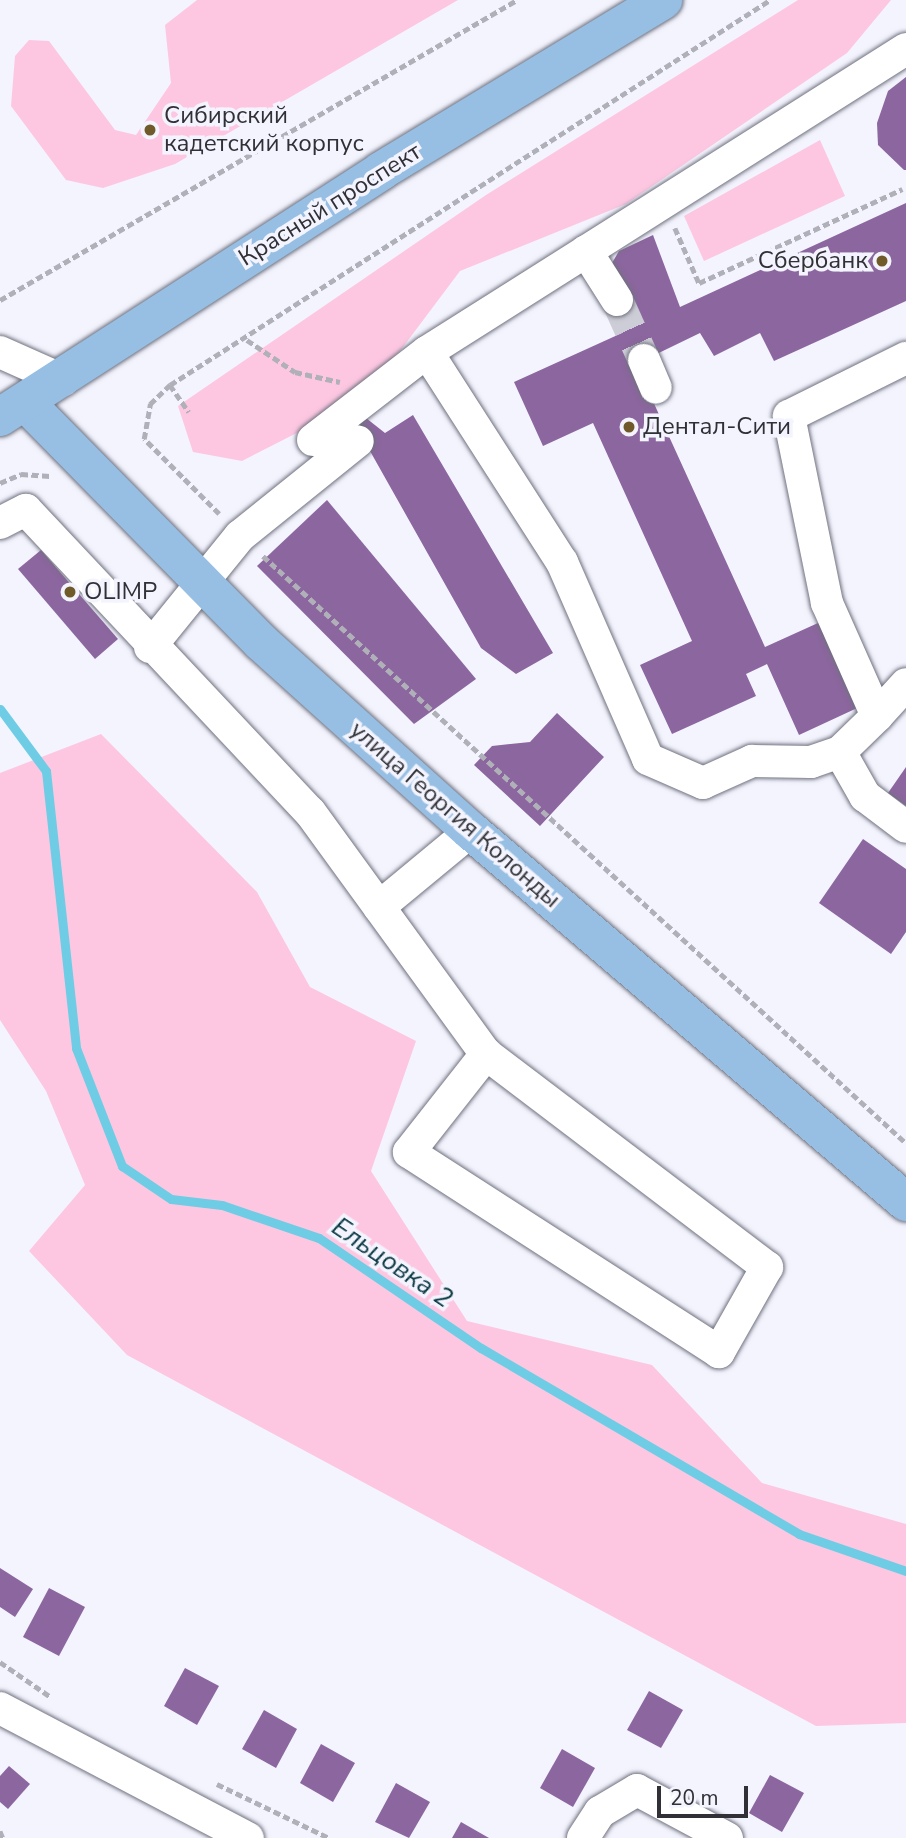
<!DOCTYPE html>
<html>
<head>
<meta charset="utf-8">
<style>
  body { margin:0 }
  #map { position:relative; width:906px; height:1838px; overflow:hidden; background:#f3f4fe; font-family:"Nunito Sans",sans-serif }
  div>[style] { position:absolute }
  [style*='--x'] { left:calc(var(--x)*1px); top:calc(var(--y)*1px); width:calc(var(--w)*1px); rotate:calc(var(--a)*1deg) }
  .green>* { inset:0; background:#fdc7e2 }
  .stream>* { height:9px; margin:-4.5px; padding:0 4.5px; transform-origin:4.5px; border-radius:4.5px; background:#6ecde4 }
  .building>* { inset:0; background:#8c669f }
  .minor-tunnel>* { height:32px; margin-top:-16px; transform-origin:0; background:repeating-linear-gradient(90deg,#cccdd6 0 32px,transparent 0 48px) }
  .path>* { height:4.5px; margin-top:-2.25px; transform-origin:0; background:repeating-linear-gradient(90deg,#b0b0b9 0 7px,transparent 0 10.5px) }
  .roads { filter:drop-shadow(0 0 2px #6f717e) drop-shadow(0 0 2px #6f717e) }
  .minor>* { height:32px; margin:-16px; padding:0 16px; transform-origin:16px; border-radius:16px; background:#fff }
  .major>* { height:38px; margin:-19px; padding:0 19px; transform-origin:19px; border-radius:19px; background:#97bee3 }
  .dots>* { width:19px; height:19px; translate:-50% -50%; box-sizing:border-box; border:4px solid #f3f4fe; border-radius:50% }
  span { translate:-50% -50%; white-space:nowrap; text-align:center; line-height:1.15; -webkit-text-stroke:7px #f3f4fe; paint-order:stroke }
  .poi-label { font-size:24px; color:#303036 }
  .left { translate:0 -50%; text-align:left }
  .right { translate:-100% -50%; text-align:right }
  .street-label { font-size:24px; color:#303036 }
  .water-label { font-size:26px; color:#0b3943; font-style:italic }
  .scale { position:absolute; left:657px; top:1786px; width:91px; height:32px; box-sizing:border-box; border:4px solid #303036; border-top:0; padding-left:9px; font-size:21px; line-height:24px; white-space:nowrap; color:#303036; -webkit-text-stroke:5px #f3f4fe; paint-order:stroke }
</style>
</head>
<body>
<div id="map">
  <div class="green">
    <div style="clip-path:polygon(197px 0,458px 0,175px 164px,103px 188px,66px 180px,11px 106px,15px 56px,29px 40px,49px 41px,115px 130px,136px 135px,171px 83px,165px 25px)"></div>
    <div style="clip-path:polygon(798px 0,891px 0,847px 53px,626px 204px,460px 271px,400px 351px,336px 413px,242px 461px,193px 452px,178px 406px,486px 195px)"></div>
    <div style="clip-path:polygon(820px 140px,845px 196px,704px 261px,684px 216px)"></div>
    <div style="clip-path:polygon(101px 734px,257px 892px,310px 987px,416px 1041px,371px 1171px,467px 1321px,652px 1365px,762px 1483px,906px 1524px,906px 1723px,816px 1726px,127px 1355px,29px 1251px,85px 1185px,46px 1091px,0 1020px,0 773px)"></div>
  </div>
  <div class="stream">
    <div style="--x:0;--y:709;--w:77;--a:53.4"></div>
    <div style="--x:46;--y:771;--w:279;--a:83.8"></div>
    <div style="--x:76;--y:1048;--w:127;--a:68.7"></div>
    <div style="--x:122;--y:1166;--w:59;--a:34"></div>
    <div style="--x:171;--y:1199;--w:51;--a:6.7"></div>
    <div style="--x:222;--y:1205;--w:102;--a:18.8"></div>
    <div style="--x:319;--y:1238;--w:196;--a:34.2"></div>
    <div style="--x:481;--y:1348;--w:368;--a:30.3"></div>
    <div style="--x:799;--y:1534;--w:113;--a:19.1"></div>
  </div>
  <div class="building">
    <div style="clip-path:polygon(906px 77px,906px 170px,904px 170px,878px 145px,877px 123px,888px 91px)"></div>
    <div style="clip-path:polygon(906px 203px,906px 301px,774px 361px,760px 333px,714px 356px,700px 333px,636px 364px,765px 647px,829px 618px,868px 703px,799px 735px,767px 664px,746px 674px,756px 696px,672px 734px,640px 665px,692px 641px,593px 423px,543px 446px,514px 382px,622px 333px,609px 304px,612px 263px,619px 251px,653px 235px,680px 307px)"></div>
    <div style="clip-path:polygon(413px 415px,553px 653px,516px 674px,481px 648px,370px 451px,348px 434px,366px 418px,385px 433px)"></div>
    <div style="clip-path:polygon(327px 500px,476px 679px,414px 724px,257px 566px)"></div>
    <div style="clip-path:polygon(41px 550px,118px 639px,95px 659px,18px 569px)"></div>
    <div style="clip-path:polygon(557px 713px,604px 757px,540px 826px,474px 765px,492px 746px,530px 742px)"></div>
    <div style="clip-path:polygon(906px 767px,906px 806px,888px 793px)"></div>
    <div style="clip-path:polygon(863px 839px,906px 869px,906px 932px,891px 954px,819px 903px)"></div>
    <div style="clip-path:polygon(0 1568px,33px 1589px,15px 1617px,0 1607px)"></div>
    <div style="clip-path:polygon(49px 1588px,85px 1607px,59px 1656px,23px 1637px)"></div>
    <div style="clip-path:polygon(185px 1668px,219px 1686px,197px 1725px,164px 1706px)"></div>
    <div style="clip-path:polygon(649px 1691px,683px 1710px,661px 1748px,627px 1730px)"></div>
    <div style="clip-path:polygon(264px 1710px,297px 1729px,276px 1768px,242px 1749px)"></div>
    <div style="clip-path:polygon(321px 1744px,355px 1763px,333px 1802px,300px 1783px)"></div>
    <div style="clip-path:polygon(562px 1749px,595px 1768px,573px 1807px,540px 1788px)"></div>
    <div style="clip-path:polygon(9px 1766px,30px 1784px,8px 1809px,0 1802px,0 1776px)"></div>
    <div style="clip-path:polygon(770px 1775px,804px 1793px,782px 1832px,749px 1813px)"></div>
    <div style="clip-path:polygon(396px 1783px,430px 1802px,409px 1838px,375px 1822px)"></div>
    <div style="clip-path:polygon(461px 1822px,489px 1838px,452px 1838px)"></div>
  </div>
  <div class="minor-tunnel">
    <div style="--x:617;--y:300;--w:66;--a:65.8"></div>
  </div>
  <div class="path">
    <div style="--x:675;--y:228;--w:60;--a:66.4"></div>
    <div style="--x:699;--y:283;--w:224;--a:-24.8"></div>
    <div style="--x:0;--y:300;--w:598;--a:-30.13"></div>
    <div style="--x:247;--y:340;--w:58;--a:33.7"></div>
    <div style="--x:295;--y:372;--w:46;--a:12.5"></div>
    <div style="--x:170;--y:385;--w:33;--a:55"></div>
    <div style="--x:0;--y:483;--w:23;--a:-23"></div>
    <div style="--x:21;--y:474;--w:29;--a:4"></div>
    <div style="--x:219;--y:514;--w:106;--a:-135"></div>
    <div style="--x:144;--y:439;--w:36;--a:-80"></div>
    <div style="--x:150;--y:404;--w:28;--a:-44"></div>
    <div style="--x:170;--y:385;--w:713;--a:-32.69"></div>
    <div style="--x:263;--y:556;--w:871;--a:42.39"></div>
    <div style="--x:0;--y:1662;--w:62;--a:34.5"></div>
    <div style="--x:217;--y:1784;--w:124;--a:25.7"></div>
    <div style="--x:0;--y:1831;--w:8;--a:67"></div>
  </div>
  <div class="roads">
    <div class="minor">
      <div style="--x:906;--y:49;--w:567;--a:147.68"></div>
      <div style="--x:427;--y:352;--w:250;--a:57.3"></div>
      <div style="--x:562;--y:562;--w:215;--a:66.4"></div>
      <div style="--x:648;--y:759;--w:60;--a:23.6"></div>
      <div style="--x:703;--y:783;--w:54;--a:-24.2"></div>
      <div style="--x:752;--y:761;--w:59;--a:1"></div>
      <div style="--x:811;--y:762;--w:31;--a:-19"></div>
      <div style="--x:840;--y:752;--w:52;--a:-44.2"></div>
      <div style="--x:877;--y:716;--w:124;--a:-113.9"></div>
      <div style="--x:827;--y:603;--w:191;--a:-101.5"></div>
      <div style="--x:789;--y:416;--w:131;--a:-26.4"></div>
      <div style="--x:586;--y:251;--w:58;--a:57.7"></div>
      <div style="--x:0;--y:352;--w:69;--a:24"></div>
      <div style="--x:644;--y:360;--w:30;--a:67"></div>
      <div style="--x:313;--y:440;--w:144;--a:-37.7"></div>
      <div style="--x:0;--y:523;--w:29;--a:-27"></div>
      <div style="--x:26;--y:510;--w:415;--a:46.8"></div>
      <div style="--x:310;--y:812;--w:299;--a:54"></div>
      <div style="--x:486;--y:1054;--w:353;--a:37.2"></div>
      <div style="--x:767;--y:1267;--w:98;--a:119.5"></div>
      <div style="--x:719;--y:1352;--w:369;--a:-147.2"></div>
      <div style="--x:409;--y:1152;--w:125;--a:-51.8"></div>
      <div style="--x:150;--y:647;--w:143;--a:-51"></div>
      <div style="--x:240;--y:536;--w:151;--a:-38.8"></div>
      <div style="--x:877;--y:716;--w:43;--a:-47.8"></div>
      <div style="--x:840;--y:752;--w:51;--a:60.4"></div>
      <div style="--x:865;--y:796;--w:51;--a:37.1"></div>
      <div style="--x:379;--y:907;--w:119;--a:-39.6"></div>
      <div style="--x:0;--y:1708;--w:280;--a:27.7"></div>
      <div style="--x:583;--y:1838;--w:31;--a:-57"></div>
      <div style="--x:600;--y:1812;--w:43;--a:-30.7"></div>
      <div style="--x:637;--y:1790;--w:102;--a:28.1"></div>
    </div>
    <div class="major">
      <div style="--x:26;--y:403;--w:335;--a:45.5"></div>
      <div style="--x:261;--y:642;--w:283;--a:42"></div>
      <div style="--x:471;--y:831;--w:572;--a:40.46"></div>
      <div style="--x:0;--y:417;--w:454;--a:-32.8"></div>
      <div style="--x:381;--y:171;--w:330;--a:-31.2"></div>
    </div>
  </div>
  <div class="dots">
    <div style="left:150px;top:130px;background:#705a2a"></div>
    <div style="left:882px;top:261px;background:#705a2a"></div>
    <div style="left:629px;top:427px;background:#705a2a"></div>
    <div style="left:70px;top:592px;background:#705a2a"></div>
  </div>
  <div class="poi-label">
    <span class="left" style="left:164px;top:130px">Сибирский<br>кадетский корпус</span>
    <span class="right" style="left:868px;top:261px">Сбербанк</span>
    <span class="left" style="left:643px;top:427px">Дентал-Сити</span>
    <span class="left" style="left:84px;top:592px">OLIMP</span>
  </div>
  <div class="street-label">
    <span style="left:330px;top:205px;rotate:-32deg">Красный проспект</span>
    <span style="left:455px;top:815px;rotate:41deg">улица Георгия Колонды</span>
  </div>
  <div class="water-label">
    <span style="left:392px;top:1263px;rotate:34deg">Ельцовка 2</span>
  </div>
  <div class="scale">20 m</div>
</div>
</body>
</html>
